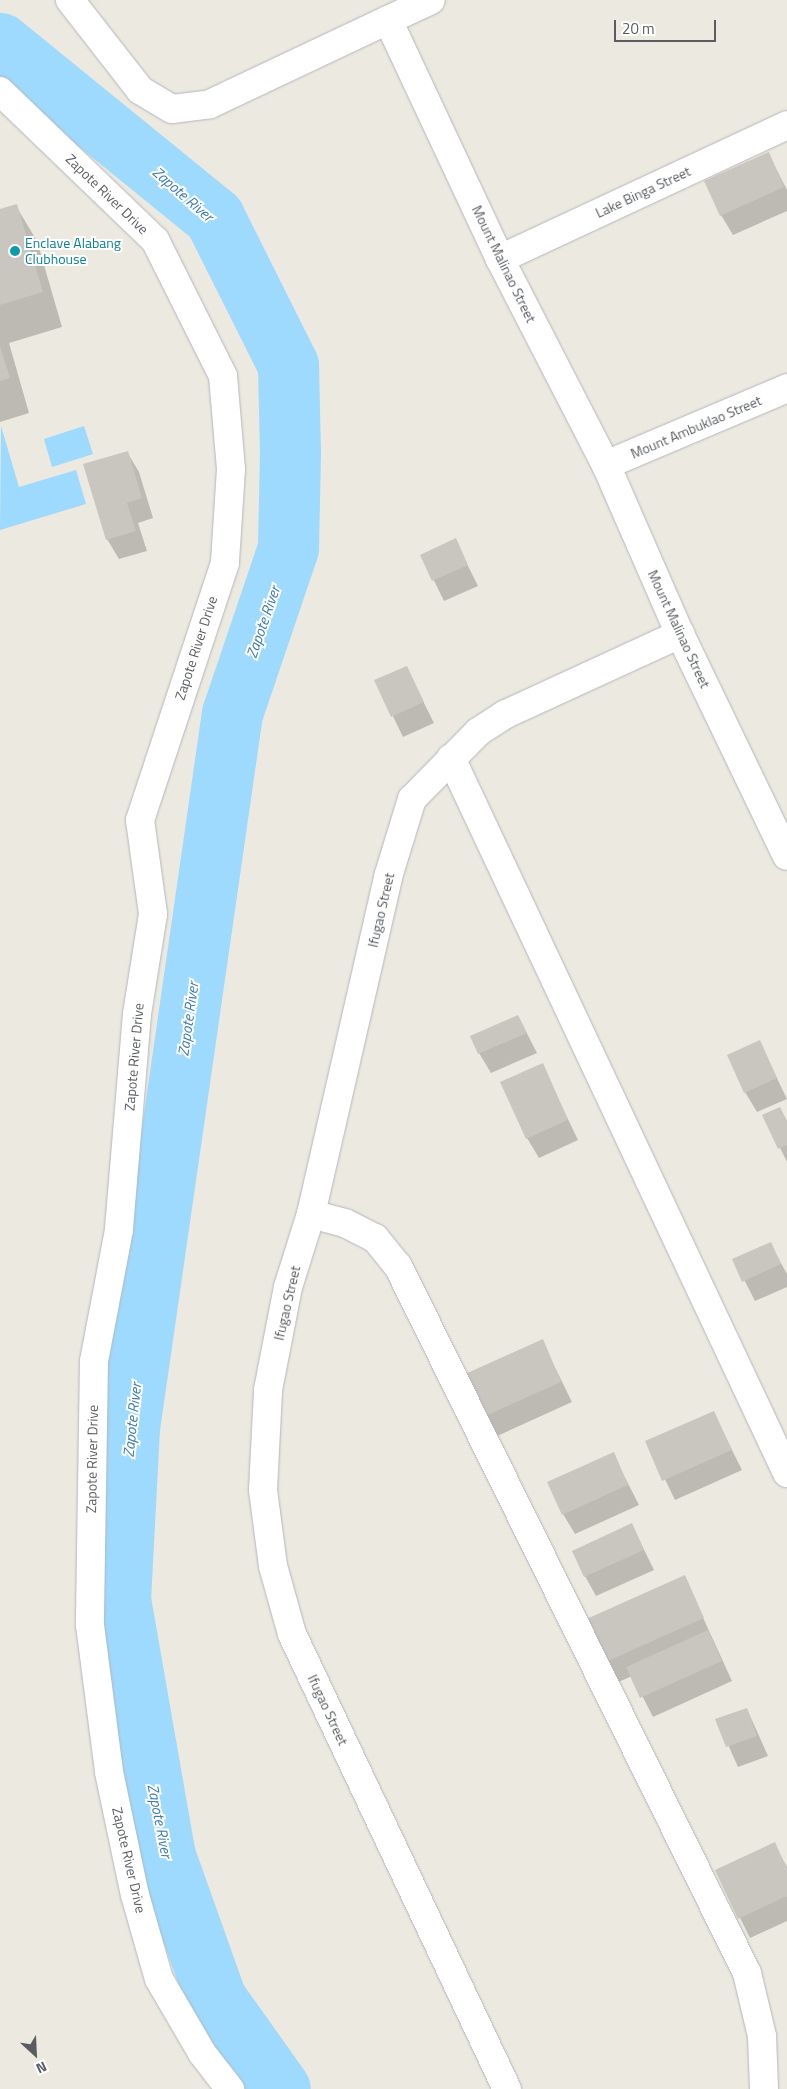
<!DOCTYPE html>
<html>
<head>
<meta charset="utf-8">
<style>
  body { margin:0 }
  #map { position:relative; width:787px; height:2089px; overflow:hidden; background:#ece9e0; font-family:"Titillium Web",sans-serif }
  div>[style] { position:absolute }
  [style*='--x'] { left:calc(var(--x)*1px); top:calc(var(--y)*1px); width:calc(var(--w)*1px); rotate:calc(var(--a)*1deg) }
  .water>* { inset:0; background:#9ed9fe }
  .shadow>* { inset:0; background:#0003 }
  .river>* { height:61px; margin:-30.5px; padding:0 30.5px; transform-origin:30.5px; border-radius:30.5px; background:#9ed9fe }
  .building>* { inset:0; background:#c9c5bf }
  .roads { filter:drop-shadow(0 0 1px #b3b7bb) drop-shadow(0 0 1px #b3b7bb) }
  .minor>* { height:28px; margin:-14px; padding:0 14px; transform-origin:14px; border-radius:14px; background:#fff }
  .tertiary>* { height:28px; margin:-14px; padding:0 14px; transform-origin:14px; border-radius:14px; background:#fff }
  .dots>* { width:14px; height:14px; translate:-50% -50%; box-sizing:border-box; border:2px solid #fff; border-radius:50% }
  span { translate:-50% -50%; white-space:nowrap; text-align:center; line-height:1.15; -webkit-text-stroke:4px #fff; paint-order:stroke }
  .street-label { font-size:14px; color:#595d61 }
  .culture-label { font-size:14px; color:#0d838f }
  .left { translate:0 -50%; text-align:left }
  .water-label { font-size:15px; color:#3d7aae; font-style:italic }
  .north { position:absolute; left:10px; top:2029px; width:50px; height:50px; -webkit-text-stroke:4px #fff; paint-order:stroke; rotate:155deg; font-size:14px; font-weight:700; line-height:20px; text-align:center; color:#595d61 }
  .north::after { content:''; display:block; margin:auto; width:18px; height:22px; background:#595d61; clip-path:polygon(50% 0,100% 100%,50% 72%,0 100%) }
  .scale { position:absolute; left:614px; top:20px; width:102px; height:22px; box-sizing:border-box; border:2px solid #595d61; border-top:0; padding-left:6px; font-size:15px; line-height:18px; white-space:nowrap; color:#595d61; -webkit-text-stroke:4px #fff; paint-order:stroke }
</style>
</head>
<body>
<div id="map">
  <div class="water">
    <div style="clip-path:polygon(1px 426px,19px 487px,76px 470px,86px 504px,0 530px)"></div>
    <div style="clip-path:polygon(84px 426px,93px 454px,52px 467px,44px 439px)"></div>
  </div>
  <div class="shadow">
    <div style="clip-path:polygon(768px 153px,787px 190px,787px 211px,733px 235px,721px 215px)"></div>
    <div style="clip-path:polygon(16px 206px,37px 241px,62px 327px,9px 343px,29px 413px,0 422px,0 211px)"></div>
    <div style="clip-path:polygon(127px 452px,139px 472px,153px 518px,138px 523px,147px 551px,119px 559px,107px 539px)"></div>
    <div style="clip-path:polygon(455px 540px,478px 586px,444px 601px,422px 556px)"></div>
    <div style="clip-path:polygon(406px 667px,434px 723px,403px 737px,376px 681px)"></div>
    <div style="clip-path:polygon(518px 1016px,537px 1053px,491px 1073px,479px 1053px)"></div>
    <div style="clip-path:polygon(759px 1041px,787px 1099px,757px 1112px,745px 1092px)"></div>
    <div style="clip-path:polygon(542px 1065px,578px 1140px,539px 1158px,527px 1138px)"></div>
    <div style="clip-path:polygon(780px 1108px,787px 1121px,787px 1162px,764px 1115px)"></div>
    <div style="clip-path:polygon(770px 1243px,787px 1274px,787px 1287px,755px 1301px,734px 1260px)"></div>
    <div style="clip-path:polygon(542px 1341px,572px 1402px,495px 1437px,465px 1376px)"></div>
    <div style="clip-path:polygon(713px 1412px,742px 1470px,675px 1500px,647px 1442px)"></div>
    <div style="clip-path:polygon(613px 1454px,639px 1505px,575px 1534px,563px 1514px)"></div>
    <div style="clip-path:polygon(632px 1525px,654px 1570px,596px 1596px,585px 1576px)"></div>
    <div style="clip-path:polygon(684px 1576px,732px 1681px,653px 1717px,632px 1676px,614px 1684px,602px 1664px)"></div>
    <div style="clip-path:polygon(747px 1709px,768px 1756px,738px 1767px,717px 1720px)"></div>
    <div style="clip-path:polygon(774px 1844px,787px 1867px,787px 1921px,750px 1938px,717px 1871px)"></div>
  </div>
  <div class="river">
    <div style="--x:0;--y:43;--w:276;--a:39.1"></div>
    <div style="--x:214;--y:217;--w:165;--a:63.4"></div>
    <div style="--x:288;--y:365;--w:87;--a:88.7"></div>
    <div style="--x:290;--y:452;--w:96;--a:91.2"></div>
    <div style="--x:288;--y:548;--w:174;--a:108.7"></div>
    <div style="--x:232;--y:713;--w:722;--a:98.2"></div>
    <div style="--x:129;--y:1428;--w:171;--a:93"></div>
    <div style="--x:120;--y:1599;--w:261;--a:80.1"></div>
    <div style="--x:165;--y:1856;--w:152;--a:70.4"></div>
    <div style="--x:216;--y:1999;--w:110;--a:54.6"></div>
  </div>
  <div class="building">
    <div style="clip-path:polygon(769px 152px,784px 187px,720px 216px,704px 181px)"></div>
    <div style="clip-path:polygon(17px 204px,43px 292px,0 305px,0 209px)"></div>
    <div style="clip-path:polygon(0 346px,10px 378px,0 381px)"></div>
    <div style="clip-path:polygon(128px 451px,142px 498px,127px 503px,136px 531px,106px 540px,83px 464px)"></div>
    <div style="clip-path:polygon(456px 538px,468px 565px,432px 581px,420px 555px)"></div>
    <div style="clip-path:polygon(407px 666px,424px 702px,391px 717px,374px 680px)"></div>
    <div style="clip-path:polygon(518px 1015px,527px 1033px,478px 1054px,470px 1036px)"></div>
    <div style="clip-path:polygon(760px 1040px,777px 1078px,744px 1093px,727px 1055px)"></div>
    <div style="clip-path:polygon(543px 1063px,568px 1120px,526px 1139px,500px 1082px)"></div>
    <div style="clip-path:polygon(780px 1107px,787px 1122px,787px 1145px,778px 1149px,762px 1115px)"></div>
    <div style="clip-path:polygon(771px 1242px,781px 1264px,742px 1282px,732px 1259px)"></div>
    <div style="clip-path:polygon(543px 1339px,561px 1382px,483px 1417px,463px 1375px)"></div>
    <div style="clip-path:polygon(714px 1411px,732px 1450px,662px 1481px,645px 1441px)"></div>
    <div style="clip-path:polygon(614px 1452px,628px 1485px,562px 1515px,547px 1482px)"></div>
    <div style="clip-path:polygon(632px 1523px,644px 1550px,584px 1577px,572px 1551px)"></div>
    <div style="clip-path:polygon(685px 1575px,704px 1618px,601px 1664px,582px 1621px)"></div>
    <div style="clip-path:polygon(708px 1630px,722px 1661px,640px 1698px,626px 1667px)"></div>
    <div style="clip-path:polygon(747px 1708px,757px 1736px,726px 1747px,715px 1719px)"></div>
    <div style="clip-path:polygon(775px 1842px,787px 1869px,787px 1896px,738px 1919px,715px 1870px)"></div>
  </div>
  <div class="roads">
    <div class="minor">
      <div style="--x:70;--y:0;--w:114;--a:52.1"></div>
      <div style="--x:140;--y:90;--w:37;--a:31"></div>
      <div style="--x:172;--y:109;--w:38;--a:-7"></div>
      <div style="--x:210;--y:104;--w:197;--a:-25.3"></div>
      <div style="--x:388;--y:20;--w:264;--a:64.9"></div>
      <div style="--x:500;--y:259;--w:232;--a:62.8"></div>
      <div style="--x:606;--y:465;--w:184;--a:66.4"></div>
      <div style="--x:680;--y:634;--w:246;--a:64.3"></div>
      <div style="--x:388;--y:20;--w:47;--a:-24.9"></div>
      <div style="--x:500;--y:259;--w:317;--a:-25"></div>
      <div style="--x:606;--y:465;--w:197;--a:-23"></div>
      <div style="--x:451;--y:758;--w:790;--a:64.83"></div>
      <div style="--x:311;--y:1214;--w:35;--a:15"></div>
      <div style="--x:345;--y:1223;--w:34;--a:27"></div>
      <div style="--x:375;--y:1238;--w:36;--a:51"></div>
      <div style="--x:398;--y:1266;--w:788;--a:63.73"></div>
      <div style="--x:747;--y:1973;--w:65;--a:76.6"></div>
      <div style="--x:762;--y:2036;--w:53;--a:87.8"></div>
      <div style="--x:507;--y:2089;--w:503;--a:-115.29"></div>
      <div style="--x:292;--y:1634;--w:71;--a:-105.6"></div>
      <div style="--x:273;--y:1566;--w:77;--a:-97.5"></div>
      <div style="--x:263;--y:1490;--w:100;--a:-87.1"></div>
      <div style="--x:268;--y:1390;--w:105;--a:-79"></div>
      <div style="--x:288;--y:1287;--w:77;--a:-72.5"></div>
      <div style="--x:311;--y:1214;--w:346;--a:-77.1"></div>
      <div style="--x:388;--y:877;--w:82;--a:-72.9"></div>
      <div style="--x:412;--y:799;--w:94;--a:-45.4"></div>
      <div style="--x:478;--y:732;--w:33;--a:-33"></div>
      <div style="--x:506;--y:714;--w:192;--a:-24.7"></div>
    </div>
    <div class="tertiary">
      <div style="--x:0;--y:91;--w:215;--a:43.9"></div>
      <div style="--x:155;--y:240;--w:152;--a:63.4"></div>
      <div style="--x:223;--y:376;--w:93;--a:85.1"></div>
      <div style="--x:231;--y:469;--w:94;--a:93.7"></div>
      <div style="--x:225;--y:563;--w:271;--a:108.3"></div>
      <div style="--x:140;--y:820;--w:95;--a:82.1"></div>
      <div style="--x:153;--y:914;--w:101;--a:99.1"></div>
      <div style="--x:137;--y:1014;--w:217;--a:94.8"></div>
      <div style="--x:119;--y:1230;--w:133;--a:100.8"></div>
      <div style="--x:94;--y:1361;--w:264;--a:90.9"></div>
      <div style="--x:90;--y:1625;--w:148;--a:82.6"></div>
      <div style="--x:109;--y:1772;--w:126;--a:78.1"></div>
      <div style="--x:135;--y:1895;--w:87;--a:74.1"></div>
      <div style="--x:159;--y:1979;--w:86;--a:59.8"></div>
      <div style="--x:202;--y:2053;--w:46;--a:52.1"></div>
    </div>
  </div>
  <div class="dots">
    <div style="left:15px;top:251px;background:#0f9aa8"></div>
  </div>
  <div class="street-label">
    <span style="left:643px;top:192px;rotate:-25deg">Lake Binga Street</span>
    <span style="left:107px;top:194px;rotate:44deg">Zapote River Drive</span>
    <span style="left:504px;top:264px;rotate:64deg">Mount Malinao Street</span>
    <span style="left:696px;top:427px;rotate:-23deg">Mount Ambuklao Street</span>
    <span style="left:679px;top:629px;rotate:65deg">Mount Malinao Street</span>
    <span style="left:196px;top:648px;rotate:-72deg">Zapote River Drive</span>
    <span style="left:381px;top:910px;rotate:-77deg">Ifugao Street</span>
    <span style="left:134px;top:1057px;rotate:-85deg">Zapote River Drive</span>
    <span style="left:287px;top:1303px;rotate:-77deg">Ifugao Street</span>
    <span style="left:92px;top:1459px;rotate:-89deg">Zapote River Drive</span>
    <span style="left:328px;top:1710px;rotate:65deg">Ifugao Street</span>
    <span style="left:129px;top:1860px;rotate:77deg">Zapote River Drive</span>
  </div>
  <div class="culture-label">
    <span class="left" style="left:25px;top:251px">Enclave Alabang<br>Clubhouse</span>
  </div>
  <div class="water-label">
    <span style="left:183px;top:194px;rotate:41deg">Zapote River</span>
    <span style="left:263px;top:622px;rotate:-71deg">Zapote River</span>
    <span style="left:188px;top:1019px;rotate:-82deg">Zapote River</span>
    <span style="left:132px;top:1420px;rotate:-84deg">Zapote River</span>
    <span style="left:160px;top:1821px;rotate:79deg">Zapote River</span>
  </div>
  <div class="north">N</div>
  <div class="scale">20 m</div>
</div>
</body>
</html>
